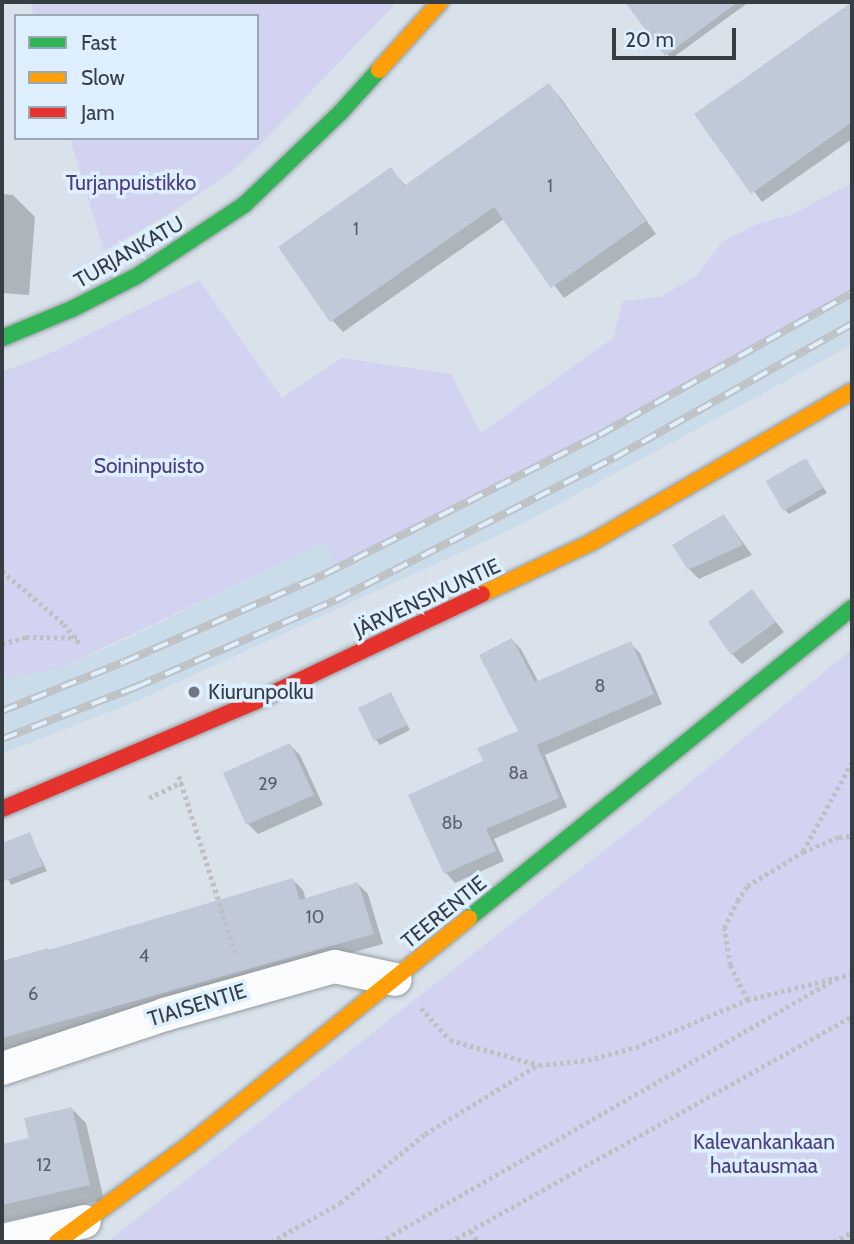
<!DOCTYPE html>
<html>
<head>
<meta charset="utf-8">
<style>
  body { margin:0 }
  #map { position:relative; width:854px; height:1244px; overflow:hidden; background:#d9e2ea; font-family:Cabin,sans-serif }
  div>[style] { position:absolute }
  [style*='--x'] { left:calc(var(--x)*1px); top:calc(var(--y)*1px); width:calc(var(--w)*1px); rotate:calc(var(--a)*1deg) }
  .built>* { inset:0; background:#cadcea }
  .green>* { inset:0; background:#d2d3f1 }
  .shadow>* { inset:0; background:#0003 }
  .building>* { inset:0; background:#c0c9d7 }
  .path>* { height:4.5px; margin-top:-2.25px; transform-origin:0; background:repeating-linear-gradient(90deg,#bec1c4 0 3.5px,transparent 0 7px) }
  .roads { filter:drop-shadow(0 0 2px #939aa0) drop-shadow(0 0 2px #939aa0) }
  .street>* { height:33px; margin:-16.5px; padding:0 16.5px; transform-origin:16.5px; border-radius:16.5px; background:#f9fbfc }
  .fast>* { height:16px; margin:-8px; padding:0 8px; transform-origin:8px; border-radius:8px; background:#30b455 }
  .slow>* { height:16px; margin:-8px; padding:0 8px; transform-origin:8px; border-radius:8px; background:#ff9f0a }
  .jam>* { height:16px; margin:-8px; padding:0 8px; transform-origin:8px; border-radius:8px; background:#e5322d }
  .rail>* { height:8px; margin-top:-4px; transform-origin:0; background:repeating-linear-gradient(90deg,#def0ff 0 16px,#bfc2c4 0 32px); box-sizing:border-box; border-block:2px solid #bfc2c4 }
  .dots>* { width:19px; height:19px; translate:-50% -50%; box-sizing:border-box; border:4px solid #def0ff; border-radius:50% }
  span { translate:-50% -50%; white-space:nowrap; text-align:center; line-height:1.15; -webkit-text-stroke:7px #def0ff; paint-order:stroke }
  .number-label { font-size:18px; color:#586068 }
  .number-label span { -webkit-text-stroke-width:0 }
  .park-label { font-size:21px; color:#4b3c83 }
  .street-label { font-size:21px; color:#363d43 }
  .poi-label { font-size:21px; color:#363d43 }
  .left { translate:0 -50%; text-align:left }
  .frame { position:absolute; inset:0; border:4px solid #363d43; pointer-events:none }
  .legend { position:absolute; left:14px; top:14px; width:245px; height:126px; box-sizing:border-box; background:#def0ff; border:2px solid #9ba8b4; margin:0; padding:9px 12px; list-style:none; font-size:21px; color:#363d43 }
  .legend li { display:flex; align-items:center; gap:14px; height:35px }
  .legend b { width:35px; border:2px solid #9ba8b4 }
  .scale { position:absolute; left:612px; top:28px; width:124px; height:32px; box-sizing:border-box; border:4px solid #363d43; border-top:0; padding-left:9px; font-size:21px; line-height:24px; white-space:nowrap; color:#363d43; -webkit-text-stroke:5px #def0ff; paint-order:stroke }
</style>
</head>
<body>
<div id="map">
  <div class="built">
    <div style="clip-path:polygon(852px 253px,852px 345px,518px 526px,139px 700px,2px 754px,2px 678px,61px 668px,114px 645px,494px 460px)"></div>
  </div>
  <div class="green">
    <div style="clip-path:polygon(30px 2px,397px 2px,251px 154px,227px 175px,172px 212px,104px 251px,70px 138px,257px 138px,257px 16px,34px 16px)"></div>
    <div style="clip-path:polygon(852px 183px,852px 288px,667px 395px,340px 568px,324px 543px,61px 668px,2px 678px,2px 372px,42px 357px,199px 280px,282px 398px,342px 358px,451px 374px,481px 433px,613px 338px,623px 301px,661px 297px,697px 275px,722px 242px,759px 223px,791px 215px)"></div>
    <div style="clip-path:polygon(852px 649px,852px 1242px,107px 1242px,676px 794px)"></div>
  </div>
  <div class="shadow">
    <div style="clip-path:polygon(628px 2px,749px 2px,671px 59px)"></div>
    <div style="clip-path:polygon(852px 3px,852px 139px,762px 202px,696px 114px)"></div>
    <div style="clip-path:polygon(549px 86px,560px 97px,656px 234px,564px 298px,504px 219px,343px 332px,332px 320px,391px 170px,406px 186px)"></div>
    <div style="clip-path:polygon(2px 194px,13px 195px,35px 217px,29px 295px,2px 293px)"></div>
    <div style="clip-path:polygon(806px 460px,827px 493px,789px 514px,785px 510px)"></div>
    <div style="clip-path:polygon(724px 516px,752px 555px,699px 579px,689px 569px)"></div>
    <div style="clip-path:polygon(752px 592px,784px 632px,742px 664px,732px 654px)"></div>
    <div style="clip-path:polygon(512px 640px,521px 649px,539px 683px,630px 643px,640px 653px,662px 704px,545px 755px,567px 807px,494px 839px,504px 861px,455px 883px,446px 873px,411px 796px,485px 762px,520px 732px)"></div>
    <div style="clip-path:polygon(391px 694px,410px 730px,380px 745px,376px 740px)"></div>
    <div style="clip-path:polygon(290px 745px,300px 755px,323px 805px,258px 834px,248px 824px,225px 774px)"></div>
    <div style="clip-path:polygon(29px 834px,47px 871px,11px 885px,2px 868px,2px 845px)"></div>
    <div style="clip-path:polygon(293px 880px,303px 890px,306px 900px,358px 884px,368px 894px,383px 944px,2px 1050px,2px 964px)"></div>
    <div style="clip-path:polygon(72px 1109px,86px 1123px,104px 1200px,2px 1222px,2px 1145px,31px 1139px)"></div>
  </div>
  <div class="building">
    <div style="clip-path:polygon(625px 2px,738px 2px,665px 56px)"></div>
    <div style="clip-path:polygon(852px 2px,852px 122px,751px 194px,694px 114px)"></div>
    <div style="clip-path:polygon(549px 83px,646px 221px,551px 288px,494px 207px,330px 322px,278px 247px,391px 167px,404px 186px)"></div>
    <div style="clip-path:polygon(806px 458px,823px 488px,783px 511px,766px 481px)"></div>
    <div style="clip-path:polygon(724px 514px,743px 545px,688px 570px,672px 545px)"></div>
    <div style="clip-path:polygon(752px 589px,776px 622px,731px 655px,708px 622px)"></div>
    <div style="clip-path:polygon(512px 638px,535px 682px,631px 641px,654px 694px,537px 745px,559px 798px,486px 829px,496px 851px,444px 874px,408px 795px,483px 761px,477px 748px,518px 731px,479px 655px)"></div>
    <div style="clip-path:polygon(391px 692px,407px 725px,374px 741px,358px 708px)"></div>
    <div style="clip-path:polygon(290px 743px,314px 795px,246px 825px,223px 773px)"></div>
    <div style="clip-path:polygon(30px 832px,43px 866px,2px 882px,2px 843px)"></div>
    <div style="clip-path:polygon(293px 878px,300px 900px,358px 882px,374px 934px,2px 1038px,2px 961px,48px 948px,49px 950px)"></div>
    <div style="clip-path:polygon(72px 1107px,90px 1185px,2px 1205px,2px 1144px,29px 1138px,24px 1118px)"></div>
  </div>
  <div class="path">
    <div style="--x:2;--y:571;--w:82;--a:40.5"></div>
    <div style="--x:64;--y:624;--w:28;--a:51"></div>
    <div style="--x:2;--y:644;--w:25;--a:-16"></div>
    <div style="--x:26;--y:637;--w:51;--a:1.1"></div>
    <div style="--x:179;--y:776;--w:188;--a:72.3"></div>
    <div style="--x:149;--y:798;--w:37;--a:-26"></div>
    <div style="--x:803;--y:851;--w:102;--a:-61.2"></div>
    <div style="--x:747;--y:1000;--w:39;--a:-116"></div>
    <div style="--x:730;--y:965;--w:37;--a:-99"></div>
    <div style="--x:724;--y:928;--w:30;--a:-64"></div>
    <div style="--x:737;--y:901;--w:18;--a:-56"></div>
    <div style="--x:747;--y:886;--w:66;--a:-31.3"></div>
    <div style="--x:803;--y:852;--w:39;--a:-23"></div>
    <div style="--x:839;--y:837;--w:13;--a:-4"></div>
    <div style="--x:421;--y:1008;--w:43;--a:47.8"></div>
    <div style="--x:450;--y:1040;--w:92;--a:15.7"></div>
    <div style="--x:539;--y:1065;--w:49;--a:-5.8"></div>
    <div style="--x:588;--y:1060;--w:50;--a:-15.2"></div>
    <div style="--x:636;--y:1047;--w:121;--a:-22.9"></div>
    <div style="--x:747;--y:1000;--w:108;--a:-13.9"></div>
    <div style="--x:471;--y:1231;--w:13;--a:58"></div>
    <div style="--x:271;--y:1242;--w:79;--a:-29.5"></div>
    <div style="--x:340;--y:1203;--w:109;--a:-39.1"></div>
    <div style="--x:425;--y:1134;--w:132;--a:-31.4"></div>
    <div style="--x:380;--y:1242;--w:528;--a:-30.01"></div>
    <div style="--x:450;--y:1242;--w:461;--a:-29.3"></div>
    <div style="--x:834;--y:1242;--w:21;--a:-29"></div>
  </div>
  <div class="roads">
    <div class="street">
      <div style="--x:2;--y:1068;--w:171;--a:-18.4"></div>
      <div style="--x:164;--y:1014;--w:177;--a:-15.8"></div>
      <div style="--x:334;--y:966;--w:62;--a:12"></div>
      <div style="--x:2;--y:1240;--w:84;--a:-13"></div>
    </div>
    <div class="fast">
      <div style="--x:2;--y:338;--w:76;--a:-22.5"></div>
      <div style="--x:72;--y:309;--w:73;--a:-26.9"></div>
      <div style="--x:137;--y:276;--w:128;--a:-33.6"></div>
      <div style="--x:244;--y:205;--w:134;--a:-43.8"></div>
      <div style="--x:341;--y:112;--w:57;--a:-47.9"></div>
      <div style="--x:469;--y:918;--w:493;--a:-39"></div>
    </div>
    <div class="slow">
      <div style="--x:379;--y:70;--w:91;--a:-48.1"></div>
      <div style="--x:482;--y:594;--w:122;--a:-25.3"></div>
      <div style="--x:592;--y:542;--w:301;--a:-30.1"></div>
      <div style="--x:57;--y:1242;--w:165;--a:-36.4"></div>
      <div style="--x:190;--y:1144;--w:359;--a:-39"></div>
    </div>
    <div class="jam">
      <div style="--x:2;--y:809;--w:276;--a:-23"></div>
      <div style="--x:256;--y:701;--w:250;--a:-25.3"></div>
    </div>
  </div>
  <div class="rail">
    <div style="--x:2;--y:711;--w:131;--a:-21.9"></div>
    <div style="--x:124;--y:662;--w:219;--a:-23.6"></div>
    <div style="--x:325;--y:574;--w:307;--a:-26.9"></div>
    <div style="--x:599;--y:435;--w:290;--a:-29.3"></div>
    <div style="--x:2;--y:739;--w:144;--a:-21.2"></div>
    <div style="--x:136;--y:687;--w:218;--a:-23.5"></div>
    <div style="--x:336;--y:600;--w:312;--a:-27.1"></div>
    <div style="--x:614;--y:458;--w:273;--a:-29.4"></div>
  </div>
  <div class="dots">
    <div style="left:194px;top:692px;background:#6f777d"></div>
  </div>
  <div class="number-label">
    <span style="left:550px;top:186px">1</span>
    <span style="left:356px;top:229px">1</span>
    <span style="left:600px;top:686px">8</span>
    <span style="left:518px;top:773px">8a</span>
    <span style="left:268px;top:784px">29</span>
    <span style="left:452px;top:823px">8b</span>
    <span style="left:315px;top:917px">10</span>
    <span style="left:144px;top:956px">4</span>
    <span style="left:33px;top:994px">6</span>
    <span style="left:44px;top:1165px">12</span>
  </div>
  <div class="park-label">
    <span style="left:131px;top:183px">Turjanpuistikko</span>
    <span style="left:149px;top:466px">Soininpuisto</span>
    <span style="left:764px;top:1154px">Kalevankankaan<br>hautausmaa</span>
  </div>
  <div class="street-label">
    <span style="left:129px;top:252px;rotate:-30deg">TURJANKATU</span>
    <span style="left:427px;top:598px;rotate:-25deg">JÄRVENSIVUNTIE</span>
    <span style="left:444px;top:912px;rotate:-39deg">TEERENTIE</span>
    <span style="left:197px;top:1005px;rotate:-17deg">TIAISENTIE</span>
  </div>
  <div class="poi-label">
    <span class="left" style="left:208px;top:692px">Kiurunpolku</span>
  </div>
  <div class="frame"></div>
  <ul class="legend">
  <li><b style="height:9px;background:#30b455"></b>Fast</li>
  <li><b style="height:9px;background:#ff9f0a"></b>Slow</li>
  <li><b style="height:9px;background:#e5322d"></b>Jam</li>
  </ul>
  <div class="scale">20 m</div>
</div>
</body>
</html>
